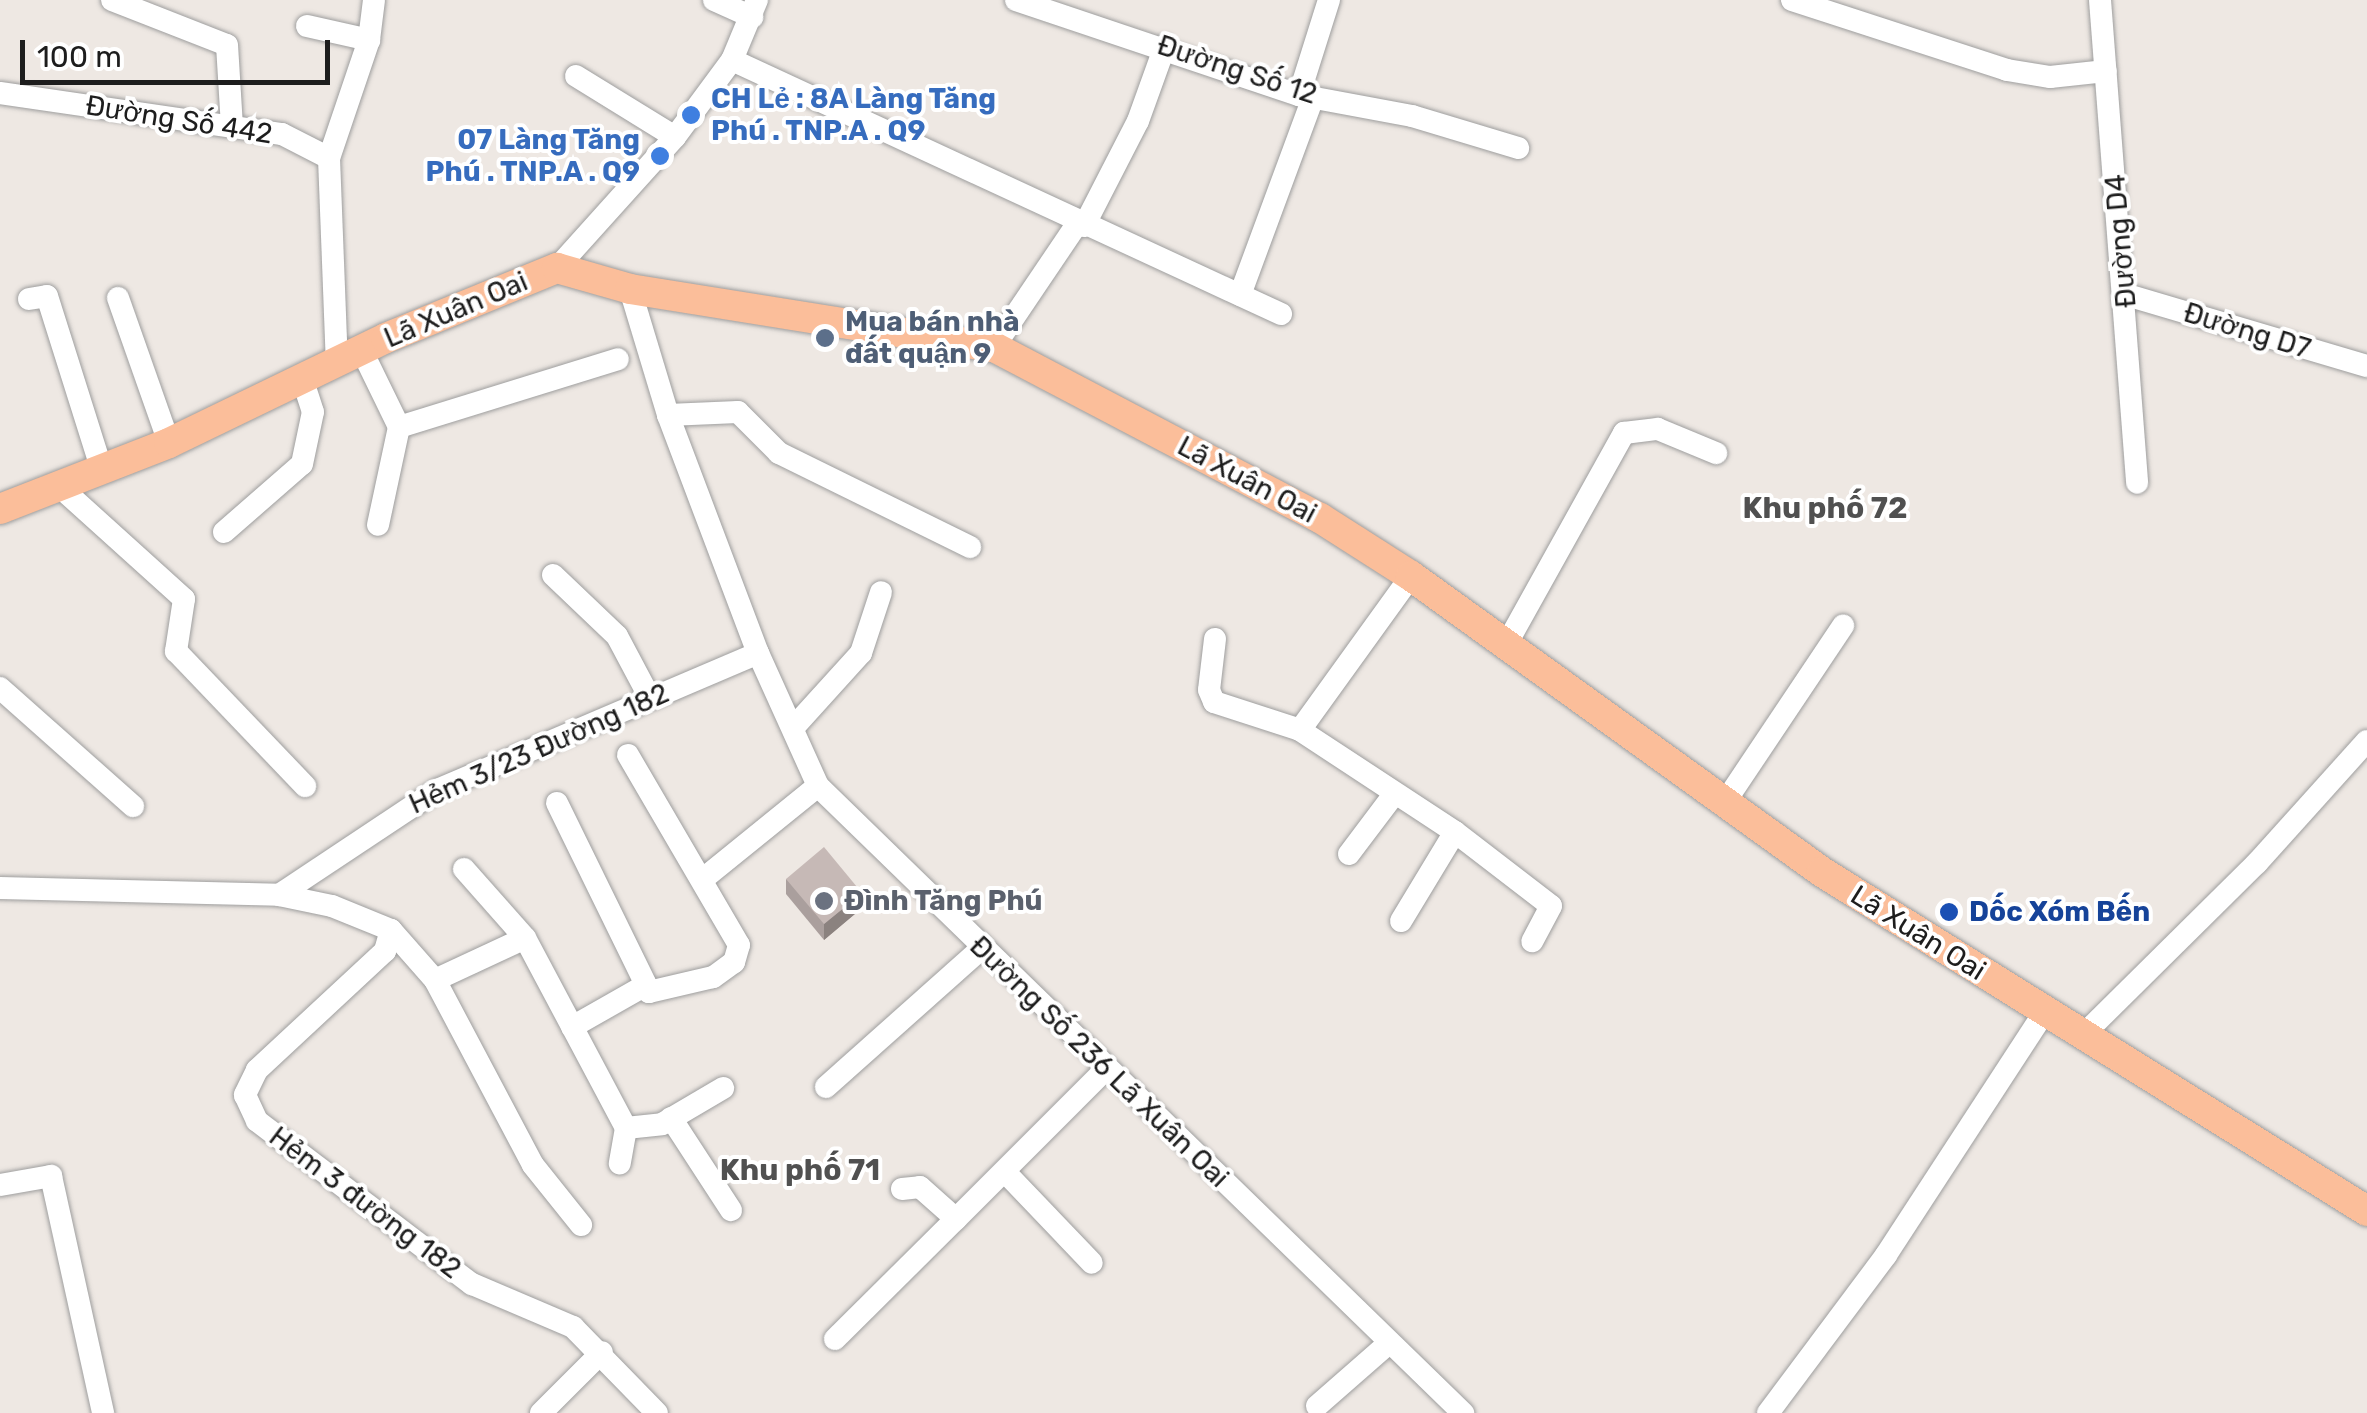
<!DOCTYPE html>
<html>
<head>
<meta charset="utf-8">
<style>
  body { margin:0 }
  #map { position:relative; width:2367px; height:1413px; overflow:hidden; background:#eee8e3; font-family:Rubik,sans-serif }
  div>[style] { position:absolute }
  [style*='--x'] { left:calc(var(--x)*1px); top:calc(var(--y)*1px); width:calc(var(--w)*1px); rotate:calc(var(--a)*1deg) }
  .roads { filter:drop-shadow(0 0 2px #9e9e9e) drop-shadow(0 0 2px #9e9e9e) }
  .minor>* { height:22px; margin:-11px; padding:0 11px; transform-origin:11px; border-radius:11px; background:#fff }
  .major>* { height:30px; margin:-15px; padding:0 15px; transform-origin:15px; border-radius:15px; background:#fbbe9a }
  .wall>* { inset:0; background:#aa9f9d }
  .shaded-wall>* { inset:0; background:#8b827f }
  .building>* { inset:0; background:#c6b9b6 }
  .dots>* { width:28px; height:28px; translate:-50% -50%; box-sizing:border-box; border:5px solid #fff; border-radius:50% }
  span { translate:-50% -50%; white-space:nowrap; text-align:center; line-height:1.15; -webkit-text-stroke:8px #fff; paint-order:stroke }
  .street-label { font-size:28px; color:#1d1d1d }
  .shop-label { font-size:28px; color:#366cbe; font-weight:700 }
  .left { translate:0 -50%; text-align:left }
  .right { translate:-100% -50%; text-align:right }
  .service-label { font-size:28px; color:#4e5e75; font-weight:700 }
  .worship-label { font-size:28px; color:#5b616d; font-weight:700 }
  .transit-label { font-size:28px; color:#164399; font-weight:700 }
  .neighbourhood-label { font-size:30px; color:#505050; font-weight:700 }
  .scale { position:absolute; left:20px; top:40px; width:310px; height:45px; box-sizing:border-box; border:5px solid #1d1d1d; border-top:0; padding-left:12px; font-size:30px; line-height:35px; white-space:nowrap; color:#1d1d1d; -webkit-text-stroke:8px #fff; paint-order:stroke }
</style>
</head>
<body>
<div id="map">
  <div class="roads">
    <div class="minor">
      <div style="--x:112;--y:0;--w:123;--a:21.4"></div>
      <div style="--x:227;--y:45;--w:82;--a:86.5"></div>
      <div style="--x:714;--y:0;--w:42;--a:24.1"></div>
      <div style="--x:1016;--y:0;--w:299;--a:18.6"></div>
      <div style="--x:1299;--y:95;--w:115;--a:10.5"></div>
      <div style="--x:1412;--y:116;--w:111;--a:16.8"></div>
      <div style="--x:1792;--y:0;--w:226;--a:18"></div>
      <div style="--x:2007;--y:70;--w:44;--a:9.2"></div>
      <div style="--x:2050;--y:77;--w:56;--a:-6.1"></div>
      <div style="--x:2100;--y:0;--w:484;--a:85.6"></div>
      <div style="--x:307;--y:26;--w:64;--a:12.7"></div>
      <div style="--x:369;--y:40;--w:125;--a:108.7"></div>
      <div style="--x:369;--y:40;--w:40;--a:-82.9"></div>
      <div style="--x:732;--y:60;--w:605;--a:24.83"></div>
      <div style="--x:576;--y:76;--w:116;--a:31.6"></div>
      <div style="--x:0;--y:93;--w:285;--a:8.3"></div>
      <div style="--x:282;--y:134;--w:53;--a:27.1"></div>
      <div style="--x:329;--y:158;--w:204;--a:87.8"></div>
      <div style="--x:1299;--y:95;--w:100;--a:-72.5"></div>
      <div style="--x:1084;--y:226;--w:118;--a:-62.8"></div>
      <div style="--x:1138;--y:121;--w:80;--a:-70.2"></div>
      <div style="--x:557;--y:268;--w:176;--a:-48"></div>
      <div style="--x:675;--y:137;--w:96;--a:-53.5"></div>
      <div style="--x:732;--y:60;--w:65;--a:-67.4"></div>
      <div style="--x:630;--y:289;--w:132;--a:73.2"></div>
      <div style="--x:668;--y:415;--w:254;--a:69.3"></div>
      <div style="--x:758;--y:653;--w:146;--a:65.7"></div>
      <div style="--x:818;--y:786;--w:900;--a:44.19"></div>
      <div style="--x:1240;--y:295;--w:210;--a:-69.7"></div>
      <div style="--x:2127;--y:295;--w:250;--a:16.5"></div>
      <div style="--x:118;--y:298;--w:154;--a:70.6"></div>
      <div style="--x:29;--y:299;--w:18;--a:-9"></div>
      <div style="--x:47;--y:296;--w:182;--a:72.5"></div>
      <div style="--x:994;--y:347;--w:148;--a:-56"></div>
      <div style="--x:362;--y:351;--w:85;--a:64"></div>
      <div style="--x:399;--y:427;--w:100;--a:102.1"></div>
      <div style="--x:668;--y:415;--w:70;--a:-2.5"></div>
      <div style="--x:738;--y:412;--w:58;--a:45"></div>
      <div style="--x:779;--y:453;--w:213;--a:26.2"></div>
      <div style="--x:399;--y:427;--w:229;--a:-17.2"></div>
      <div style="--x:60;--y:487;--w:167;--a:42.1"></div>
      <div style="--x:184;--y:599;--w:53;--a:98.7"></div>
      <div style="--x:176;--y:651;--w:187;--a:46.3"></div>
      <div style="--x:224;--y:532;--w:103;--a:-41.1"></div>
      <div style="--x:302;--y:464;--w:53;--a:-78.1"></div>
      <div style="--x:313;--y:412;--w:33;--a:-108"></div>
      <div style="--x:553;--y:575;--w:88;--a:43.6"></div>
      <div style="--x:617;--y:636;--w:70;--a:62"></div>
      <div style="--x:1215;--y:639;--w:51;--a:96.7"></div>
      <div style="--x:1209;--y:690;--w:13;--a:67"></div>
      <div style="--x:1214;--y:702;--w:90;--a:18"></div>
      <div style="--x:1506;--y:645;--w:243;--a:-60.9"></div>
      <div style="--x:1624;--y:433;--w:34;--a:-7"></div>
      <div style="--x:1658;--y:429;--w:63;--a:22.5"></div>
      <div style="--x:0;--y:688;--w:178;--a:41.6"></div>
      <div style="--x:793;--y:728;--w:101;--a:-47.8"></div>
      <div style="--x:861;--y:653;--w:64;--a:-71.8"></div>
      <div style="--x:628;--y:755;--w:220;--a:59.7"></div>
      <div style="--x:739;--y:945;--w:18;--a:106"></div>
      <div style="--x:734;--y:962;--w:26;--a:144"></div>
      <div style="--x:713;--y:977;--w:66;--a:166.8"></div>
      <div style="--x:649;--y:992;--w:8;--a:-113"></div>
      <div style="--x:557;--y:803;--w:203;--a:63.9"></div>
      <div style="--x:1723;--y:805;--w:216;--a:-56.2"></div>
      <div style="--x:1455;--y:832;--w:121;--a:37.6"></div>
      <div style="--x:1551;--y:906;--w:40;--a:118"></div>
      <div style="--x:1349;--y:854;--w:76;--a:-53"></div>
      <div style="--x:464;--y:869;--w:92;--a:48.5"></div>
      <div style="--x:703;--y:879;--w:148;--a:-39"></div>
      <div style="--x:0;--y:888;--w:279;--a:1.4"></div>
      <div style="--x:279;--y:895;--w:54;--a:11.7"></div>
      <div style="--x:332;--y:906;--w:64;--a:22.1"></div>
      <div style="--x:391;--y:930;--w:22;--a:106"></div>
      <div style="--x:385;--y:951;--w:175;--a:137.1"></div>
      <div style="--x:257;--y:1070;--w:28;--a:116"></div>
      <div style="--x:245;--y:1095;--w:29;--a:65"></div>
      <div style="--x:257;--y:1121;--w:270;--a:37.2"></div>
      <div style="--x:472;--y:1284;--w:110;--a:23.1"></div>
      <div style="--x:573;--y:1327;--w:120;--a:45.7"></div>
      <div style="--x:279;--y:895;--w:190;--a:-33.6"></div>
      <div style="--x:437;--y:790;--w:349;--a:-23.1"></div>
      <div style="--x:1401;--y:921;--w:104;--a:-58.8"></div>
      <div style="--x:1455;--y:832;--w:186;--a:-146.7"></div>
      <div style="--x:1300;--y:730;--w:190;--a:-54.2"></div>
      <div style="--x:391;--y:930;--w:67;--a:48.7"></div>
      <div style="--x:435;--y:980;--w:209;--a:62.1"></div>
      <div style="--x:533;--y:1165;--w:77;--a:51.3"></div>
      <div style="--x:435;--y:980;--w:99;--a:-25"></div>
      <div style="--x:525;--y:938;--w:215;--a:62"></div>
      <div style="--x:626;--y:1128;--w:36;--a:100"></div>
      <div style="--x:572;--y:1027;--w:85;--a:-29.6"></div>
      <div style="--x:2082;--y:1036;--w:246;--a:-44.7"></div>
      <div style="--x:2257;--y:863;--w:164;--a:-48"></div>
      <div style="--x:826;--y:1087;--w:208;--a:-41.7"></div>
      <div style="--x:671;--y:1118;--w:110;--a:56.9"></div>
      <div style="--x:626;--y:1128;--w:36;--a:-6"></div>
      <div style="--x:662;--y:1124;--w:71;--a:-30.5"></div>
      <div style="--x:1006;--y:1173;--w:124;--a:46.3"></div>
      <div style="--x:0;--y:1185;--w:52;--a:-10"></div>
      <div style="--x:51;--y:1176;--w:243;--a:77.6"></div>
      <div style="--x:902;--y:1189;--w:18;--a:-6"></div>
      <div style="--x:920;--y:1187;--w:48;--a:41.6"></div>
      <div style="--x:956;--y:1219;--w:212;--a:-45"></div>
      <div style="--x:835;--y:1339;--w:170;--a:-44.8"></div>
      <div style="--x:1317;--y:1406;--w:96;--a:-41.2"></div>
      <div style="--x:541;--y:1413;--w:86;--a:-45"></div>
      <div style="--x:1768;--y:1413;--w:197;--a:-53.2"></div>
      <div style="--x:1886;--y:1255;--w:289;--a:-56.9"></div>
    </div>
    <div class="major">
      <div style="--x:0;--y:509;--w:181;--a:-21.3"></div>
      <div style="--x:169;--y:443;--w:241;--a:-25.8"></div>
      <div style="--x:386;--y:338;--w:185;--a:-22.3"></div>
      <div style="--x:557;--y:268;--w:76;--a:16"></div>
      <div style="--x:630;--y:289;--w:369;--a:9.1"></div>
      <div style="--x:994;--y:347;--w:368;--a:27.7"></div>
      <div style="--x:1320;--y:518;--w:108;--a:32.5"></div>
      <div style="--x:1411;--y:576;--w:506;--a:35.76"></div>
      <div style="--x:1822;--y:872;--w:642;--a:31.88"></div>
    </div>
  </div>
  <div class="wall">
    <div style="clip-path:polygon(786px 879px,862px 908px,824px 940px,786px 894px)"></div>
  </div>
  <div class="shaded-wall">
    <div style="clip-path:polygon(862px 893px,862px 908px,824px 940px,824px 924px)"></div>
  </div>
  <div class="building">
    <div style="clip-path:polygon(824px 847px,862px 893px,824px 924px,786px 879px)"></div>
  </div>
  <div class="dots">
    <div style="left:691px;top:115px;background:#3f7fe0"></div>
    <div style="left:660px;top:156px;background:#3f7fe0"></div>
    <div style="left:825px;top:338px;background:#5c6f8a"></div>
    <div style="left:824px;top:901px;background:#6b7280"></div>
    <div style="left:1949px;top:912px;background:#1a4fb4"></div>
  </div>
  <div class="street-label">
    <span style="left:1237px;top:70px;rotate:18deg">Đường Số 12</span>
    <span style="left:179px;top:120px;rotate:9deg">Đường Số 442</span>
    <span style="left:2121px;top:241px;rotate:-95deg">Đường D4</span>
    <span style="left:456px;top:310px;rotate:-23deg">Lã Xuân Oai</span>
    <span style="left:2247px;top:331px;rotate:17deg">Đường D7</span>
    <span style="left:1247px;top:480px;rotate:28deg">Lã Xuân Oai</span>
    <span style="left:539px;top:749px;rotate:-24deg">Hẻm 3/23 Đường 182</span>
    <span style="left:1918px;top:933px;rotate:32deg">Lã Xuân Oai</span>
    <span style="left:1099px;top:1062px;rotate:44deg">Đường Số 236 Lã Xuân Oai</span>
    <span style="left:365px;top:1203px;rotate:37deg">Hẻm 3 đường 182</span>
  </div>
  <div class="shop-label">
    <span class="left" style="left:711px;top:115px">CH Lẻ : 8A Làng Tăng<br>Phú . TNP.A . Q9</span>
    <span class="right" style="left:640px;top:156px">07 Làng Tăng<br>Phú . TNP.A . Q9</span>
  </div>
  <div class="service-label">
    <span class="left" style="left:845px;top:338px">Mua bán nhà<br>đất quận 9</span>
  </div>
  <div class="worship-label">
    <span class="left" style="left:844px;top:901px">Đình Tăng Phú</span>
  </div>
  <div class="transit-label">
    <span class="left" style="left:1969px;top:912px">Dốc Xóm Bến</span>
  </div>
  <div class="neighbourhood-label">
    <span style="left:1825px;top:508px">Khu phố 72</span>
    <span style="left:800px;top:1170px">Khu phố 71</span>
  </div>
  <div class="scale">100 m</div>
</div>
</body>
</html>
